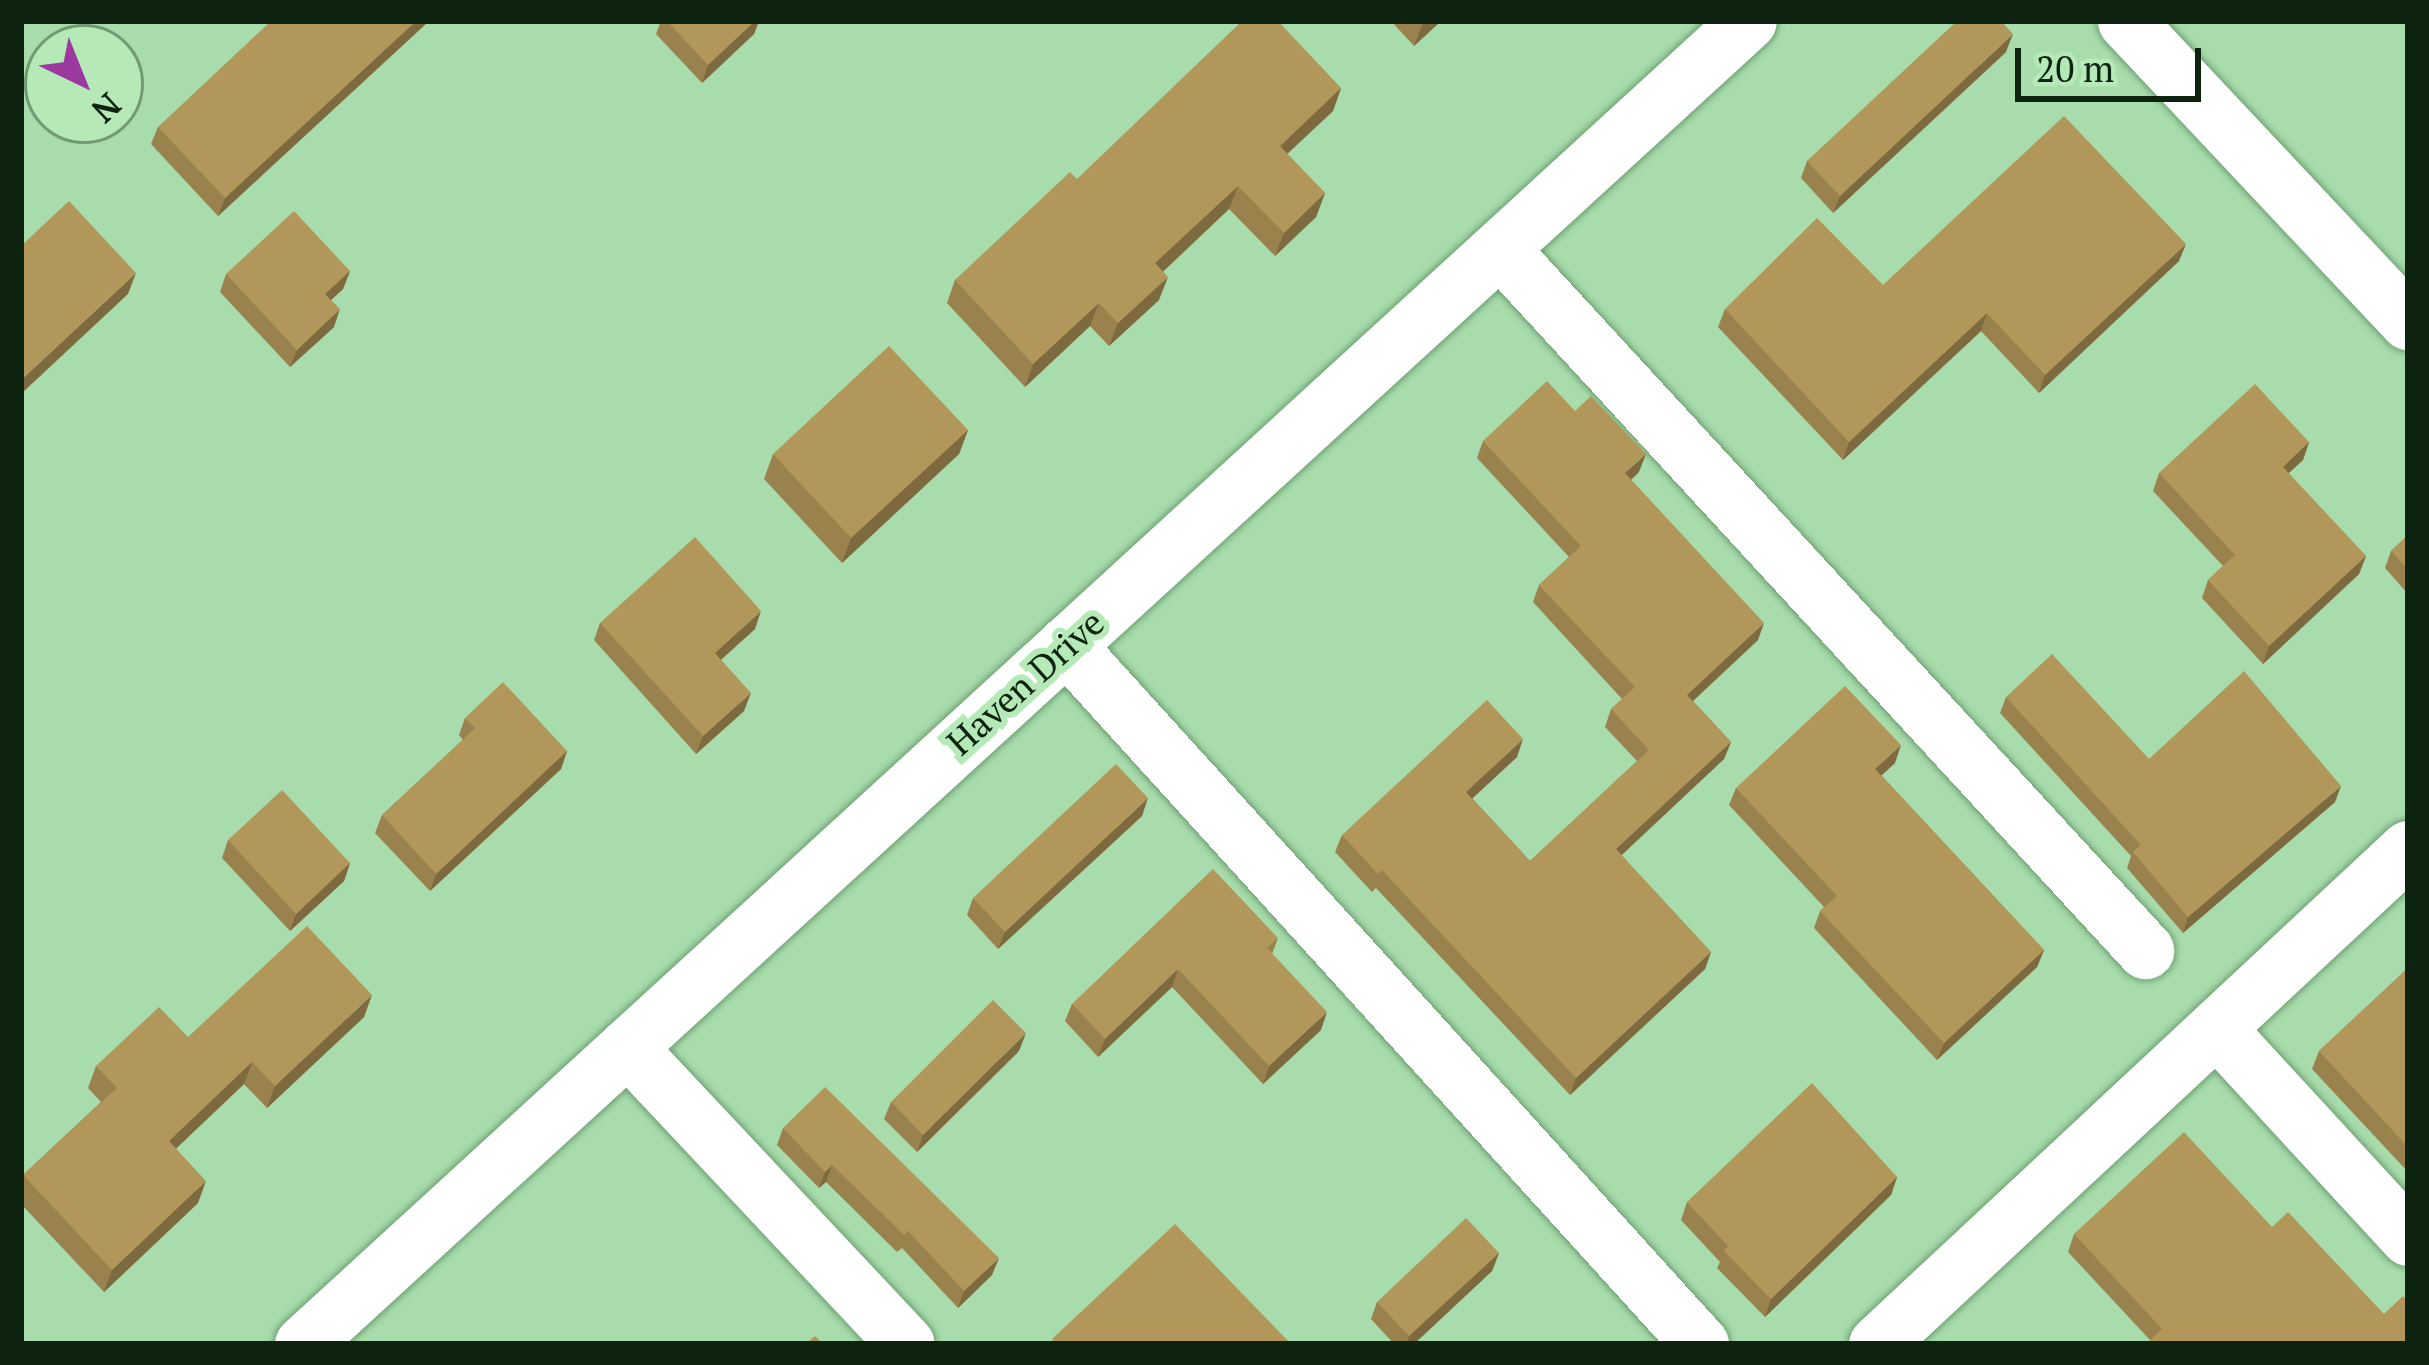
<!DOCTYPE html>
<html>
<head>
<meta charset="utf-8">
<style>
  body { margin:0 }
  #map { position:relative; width:2429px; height:1365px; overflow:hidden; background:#a8dcac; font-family:"PT Serif",serif }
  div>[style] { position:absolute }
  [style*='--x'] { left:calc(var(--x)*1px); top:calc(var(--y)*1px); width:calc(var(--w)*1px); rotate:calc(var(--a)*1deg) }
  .roads { filter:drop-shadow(0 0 3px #6ea072) drop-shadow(0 0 3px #6ea072) }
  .street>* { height:57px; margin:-28.5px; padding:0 28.5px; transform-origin:28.5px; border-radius:28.5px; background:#fff }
  .wall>* { inset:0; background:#99824d }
  .shaded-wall>* { inset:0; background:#7d6a3f }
  .building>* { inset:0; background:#b2975a }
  span { translate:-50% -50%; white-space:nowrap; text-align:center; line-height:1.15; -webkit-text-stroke:12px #b5eab8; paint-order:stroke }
  .street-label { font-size:36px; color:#0e2210 }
  .frame { position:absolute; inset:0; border:24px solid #0e2210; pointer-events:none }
  .north { position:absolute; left:24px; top:24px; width:120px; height:120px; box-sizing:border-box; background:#b5eab8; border:3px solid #729a75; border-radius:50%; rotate:137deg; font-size:33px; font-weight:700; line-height:48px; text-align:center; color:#0e2210 }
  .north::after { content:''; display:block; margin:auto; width:42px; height:54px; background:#9c399f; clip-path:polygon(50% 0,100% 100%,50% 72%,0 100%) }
  .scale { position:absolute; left:2015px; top:48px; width:186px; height:54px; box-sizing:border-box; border:6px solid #0e2210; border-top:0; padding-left:15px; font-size:36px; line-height:42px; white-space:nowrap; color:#0e2210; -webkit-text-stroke:9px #b5eab8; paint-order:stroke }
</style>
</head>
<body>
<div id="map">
  <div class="roads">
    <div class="street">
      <div style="--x:2126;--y:21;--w:412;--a:46.8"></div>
      <div style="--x:1500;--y:249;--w:953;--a:47.38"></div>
      <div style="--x:1066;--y:645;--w:944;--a:47.79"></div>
      <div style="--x:2216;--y:1028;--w:284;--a:47.4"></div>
      <div style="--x:627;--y:1047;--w:407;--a:46.8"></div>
      <div style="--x:303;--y:1344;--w:1959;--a:-42.48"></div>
      <div style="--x:1877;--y:1344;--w:726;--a:-42.99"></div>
    </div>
  </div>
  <div class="wall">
    <div style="clip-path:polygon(429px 21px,218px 216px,151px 144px,158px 127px)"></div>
    <div style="clip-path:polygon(661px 21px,759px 21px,754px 34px,702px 83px,656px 34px)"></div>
    <div style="clip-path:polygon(1391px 21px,1441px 21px,1414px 46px)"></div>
    <div style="clip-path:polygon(2006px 52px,1833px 213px,1801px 178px,1807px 161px)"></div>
    <div style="clip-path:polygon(1341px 88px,1333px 111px,1287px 154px,1325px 193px,1316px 217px,1275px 256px,1229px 209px,1163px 271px,1159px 300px,1109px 346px,1090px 326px,1025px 387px,947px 303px,955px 280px,1077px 179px)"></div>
    <div style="clip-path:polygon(2179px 261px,2039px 393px,1981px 331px,1843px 460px,1718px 327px,1725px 309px,1883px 285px)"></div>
    <div style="clip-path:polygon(350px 271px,343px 289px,331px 300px,334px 327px,290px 367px,220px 292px,226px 274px)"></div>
    <div style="clip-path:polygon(1575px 411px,1639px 472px,1631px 480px,1758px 640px,1693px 701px,1731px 742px,1724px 759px,1621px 855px,1711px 952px,1705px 969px,1570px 1095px,1376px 888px,1372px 892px,1335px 852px,1342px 835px,1517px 757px,1472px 798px,1530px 861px,1637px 761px,1605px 727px,1611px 709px,1622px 699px,1533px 602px,1539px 585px,1569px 557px,1477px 458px,1483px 441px)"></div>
    <div style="clip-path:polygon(968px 430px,959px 454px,842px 563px,764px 479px,773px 454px)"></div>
    <div style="clip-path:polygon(2309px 442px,2303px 460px,2288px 473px,2366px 556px,2359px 574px,2263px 664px,2202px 598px,2208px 580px,2223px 566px,2153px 491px,2159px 473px)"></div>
    <div style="clip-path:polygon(2408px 535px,2408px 594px,2385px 568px,2391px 551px)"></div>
    <div style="clip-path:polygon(600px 623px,755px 629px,721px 660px,744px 711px,696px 754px,594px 640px)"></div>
    <div style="clip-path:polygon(2006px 697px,2149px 759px,2335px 802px,2183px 933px,2127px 868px,2131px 856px,2000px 713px)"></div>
    <div style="clip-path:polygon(465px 718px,567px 751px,561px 769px,430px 891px,375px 833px,382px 815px,463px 740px,459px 735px)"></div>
    <div style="clip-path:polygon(1895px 763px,1881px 775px,2044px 950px,2037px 967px,1937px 1060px,1814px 928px,1820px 911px,1824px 907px,1729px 805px,1736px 788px)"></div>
    <div style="clip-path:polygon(1142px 816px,998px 949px,967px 915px,973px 898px)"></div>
    <div style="clip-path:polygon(228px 840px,350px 863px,344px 881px,290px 931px,222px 858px)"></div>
    <div style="clip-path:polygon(1278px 938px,1272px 954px,1321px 1030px,1263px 1084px,1172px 987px,1098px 1057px,1065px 1021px,1072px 1004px)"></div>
    <div style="clip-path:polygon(2408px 968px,2408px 1172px,2312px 1069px,2319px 1051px)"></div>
    <div style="clip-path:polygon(364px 1017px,267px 1108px,244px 1084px,176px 1148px,198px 1203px,104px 1292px,21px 1204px,23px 1175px,101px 1102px,88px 1088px,96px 1066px,188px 1037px)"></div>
    <div style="clip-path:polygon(1019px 1051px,917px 1152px,884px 1119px,891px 1102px)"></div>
    <div style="clip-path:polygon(783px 1128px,992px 1275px,958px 1308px,902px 1248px,897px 1252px,826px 1182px,819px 1188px,777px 1145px)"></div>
    <div style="clip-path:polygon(1897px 1177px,1891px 1195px,1765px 1317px,1717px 1268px,1720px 1262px,1681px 1220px,1687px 1202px)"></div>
    <div style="clip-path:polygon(2272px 1227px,2408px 1344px,2150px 1340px,2068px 1252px,2074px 1234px)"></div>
    <div style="clip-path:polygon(1499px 1253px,1492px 1271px,1414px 1344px,1394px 1344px,1371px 1319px,1377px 1302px)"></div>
  </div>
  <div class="shaded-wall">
    <div style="clip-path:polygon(416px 21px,429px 21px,218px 216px,225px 198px)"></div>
    <div style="clip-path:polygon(755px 21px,759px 21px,754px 34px,702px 83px,708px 65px)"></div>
    <div style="clip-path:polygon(1441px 21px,1414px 46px,1423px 22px)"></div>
    <div style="clip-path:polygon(2013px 34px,2006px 52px,1833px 213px,1840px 196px)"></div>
    <div style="clip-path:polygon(1341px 88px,1333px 111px,1271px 169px,1280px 146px)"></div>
    <div style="clip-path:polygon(1238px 186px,1229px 209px,1147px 287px,1155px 263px)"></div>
    <div style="clip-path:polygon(1325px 193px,1316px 217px,1275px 256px,1284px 233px)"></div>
    <div style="clip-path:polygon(2186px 244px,2179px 261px,2039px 393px,2045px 375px)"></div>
    <div style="clip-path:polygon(350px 271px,343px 289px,319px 311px,325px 294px)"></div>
    <div style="clip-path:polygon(136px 273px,128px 294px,21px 394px,21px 380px)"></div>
    <div style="clip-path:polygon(1168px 277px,1159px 300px,1109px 346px,1118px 323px)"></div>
    <div style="clip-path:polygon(1099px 303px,1090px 326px,1025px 387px,1033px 364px)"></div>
    <div style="clip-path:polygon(340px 309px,334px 327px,290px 367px,297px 350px)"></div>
    <div style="clip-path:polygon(1987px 313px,1981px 331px,1843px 460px,1849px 442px)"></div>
    <div style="clip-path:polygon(968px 430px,959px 454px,842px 563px,851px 538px)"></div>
    <div style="clip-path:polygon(2309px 442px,2303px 460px,2276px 485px,2283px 467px)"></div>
    <div style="clip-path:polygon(1646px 454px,1639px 472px,1619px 491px,1625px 473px)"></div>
    <div style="clip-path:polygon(2366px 556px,2359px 574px,2263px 664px,2269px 646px)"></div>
    <div style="clip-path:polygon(761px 611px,755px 629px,708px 671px,715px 653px)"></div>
    <div style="clip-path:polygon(1764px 623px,1758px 640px,1681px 712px,1687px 695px)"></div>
    <div style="clip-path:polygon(751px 693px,744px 711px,696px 754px,703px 736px)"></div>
    <div style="clip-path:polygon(1523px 739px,1517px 757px,1460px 810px,1466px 792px)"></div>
    <div style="clip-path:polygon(1731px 742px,1724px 759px,1609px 867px,1616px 849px)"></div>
    <div style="clip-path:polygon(1901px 745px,1895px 763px,1869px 787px,1875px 769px)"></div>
    <div style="clip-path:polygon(567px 751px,561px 769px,430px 891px,436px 874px)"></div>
    <div style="clip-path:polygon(2341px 786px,2335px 802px,2183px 933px,2188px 917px)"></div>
    <div style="clip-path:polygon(1148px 798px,1142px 816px,998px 949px,1005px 932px)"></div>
    <div style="clip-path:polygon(350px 863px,344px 881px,290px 931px,296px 914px)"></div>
    <div style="clip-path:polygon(2044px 950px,2037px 967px,1937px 1060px,1944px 1043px)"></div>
    <div style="clip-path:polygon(1711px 952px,1705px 969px,1570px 1095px,1576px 1078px)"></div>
    <div style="clip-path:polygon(1178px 969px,1172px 987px,1098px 1057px,1105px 1039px)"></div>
    <div style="clip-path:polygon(372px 995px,364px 1017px,267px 1108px,275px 1086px)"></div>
    <div style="clip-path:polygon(1327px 1012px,1321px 1030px,1263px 1084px,1269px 1066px)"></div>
    <div style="clip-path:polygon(1026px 1033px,1019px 1051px,917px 1152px,923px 1135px)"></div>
    <div style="clip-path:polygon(252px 1062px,244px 1084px,161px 1163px,169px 1141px)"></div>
    <div style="clip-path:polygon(832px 1165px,826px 1182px,819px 1188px,825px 1172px)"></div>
    <div style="clip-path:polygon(1897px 1177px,1891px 1195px,1765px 1317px,1771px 1299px)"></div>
    <div style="clip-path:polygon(206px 1181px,198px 1203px,104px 1292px,112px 1270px)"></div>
    <div style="clip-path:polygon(1499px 1253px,1492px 1271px,1414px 1344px,1407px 1344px,1409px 1336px)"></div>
    <div style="clip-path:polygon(999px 1258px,992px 1275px,958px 1308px,964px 1291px)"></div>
  </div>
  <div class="building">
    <div style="clip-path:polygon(271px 21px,416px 21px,225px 198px,158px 127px)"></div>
    <div style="clip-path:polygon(667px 21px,755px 21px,708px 65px)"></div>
    <div style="clip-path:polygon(1242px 21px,1278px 21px,1341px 88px,1280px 146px,1325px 193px,1284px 233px,1238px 186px,1155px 263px,1168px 277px,1118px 323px,1099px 303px,1033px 364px,955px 280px,1070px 172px,1077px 179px)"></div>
    <div style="clip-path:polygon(1957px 21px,2001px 21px,2013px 34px,1840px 196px,1807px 161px)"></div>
    <div style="clip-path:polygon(2064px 116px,2186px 244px,2045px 375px,1987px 313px,1849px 442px,1725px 309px,1817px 218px,1883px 285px)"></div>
    <div style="clip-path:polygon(69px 201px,136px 273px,21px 380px,21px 246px)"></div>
    <div style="clip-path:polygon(294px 211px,350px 271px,325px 294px,340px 309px,297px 350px,226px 274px)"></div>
    <div style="clip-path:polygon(889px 346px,968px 430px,851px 538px,773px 454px)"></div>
    <div style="clip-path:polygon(1547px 381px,1575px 411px,1591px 396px,1646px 454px,1625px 473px,1764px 623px,1687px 695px,1731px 742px,1616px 849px,1711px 952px,1576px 1078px,1382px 870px,1378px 874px,1342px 835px,1487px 700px,1523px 739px,1466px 792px,1530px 861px,1649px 750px,1611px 709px,1635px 687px,1539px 585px,1581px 546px,1483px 441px)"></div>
    <div style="clip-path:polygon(2255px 384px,2309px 442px,2283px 467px,2366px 556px,2269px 646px,2208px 580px,2235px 555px,2159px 473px)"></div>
    <div style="clip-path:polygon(2408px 535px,2408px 569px,2391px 551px)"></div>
    <div style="clip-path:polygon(695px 537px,761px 611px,715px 653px,751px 693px,703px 736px,600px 623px)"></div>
    <div style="clip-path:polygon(2052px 654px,2149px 759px,2244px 671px,2341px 786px,2188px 917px,2133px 852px,2141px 845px,2006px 697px)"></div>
    <div style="clip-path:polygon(503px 682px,567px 751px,436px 874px,382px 815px,475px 728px,465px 718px)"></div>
    <div style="clip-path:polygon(1845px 686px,1901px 745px,1875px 769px,2044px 950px,1944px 1043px,1820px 911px,1837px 896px,1736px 788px)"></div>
    <div style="clip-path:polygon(1116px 764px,1148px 798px,1005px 932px,973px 898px)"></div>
    <div style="clip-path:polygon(282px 790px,350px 863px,296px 914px,228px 840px)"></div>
    <div style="clip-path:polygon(1213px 869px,1278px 938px,1267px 948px,1327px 1012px,1269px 1066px,1178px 969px,1105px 1039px,1072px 1004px)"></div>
    <div style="clip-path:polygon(307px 926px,372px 995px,275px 1086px,252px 1062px,169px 1141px,206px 1181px,112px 1270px,23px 1175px,117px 1088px,96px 1066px,159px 1007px,188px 1037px)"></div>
    <div style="clip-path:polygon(2408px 968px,2408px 1147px,2319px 1051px)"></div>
    <div style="clip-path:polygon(993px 1000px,1026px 1033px,923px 1135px,891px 1102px)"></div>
    <div style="clip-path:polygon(1812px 1083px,1897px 1177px,1771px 1299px,1724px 1251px,1728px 1246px,1687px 1202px)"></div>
    <div style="clip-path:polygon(825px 1087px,999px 1258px,964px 1291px,908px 1231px,904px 1235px,832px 1165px,825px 1172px,783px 1128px)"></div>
    <div style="clip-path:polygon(2184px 1132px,2272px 1227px,2288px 1212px,2384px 1314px,2403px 1296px,2408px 1302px,2408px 1344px,2146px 1344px,2162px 1329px,2074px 1234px)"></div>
    <div style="clip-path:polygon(1466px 1218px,1499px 1253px,1409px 1336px,1377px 1302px)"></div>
    <div style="clip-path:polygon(1175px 1224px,1290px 1343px,1057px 1344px,1052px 1339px)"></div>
    <div style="clip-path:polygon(815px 1336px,823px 1344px,806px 1344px)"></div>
  </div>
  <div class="street-label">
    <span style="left:1025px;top:682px;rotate:-42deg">Haven Drive</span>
  </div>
  <div class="frame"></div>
  <div class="north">N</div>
  <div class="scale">20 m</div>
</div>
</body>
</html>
